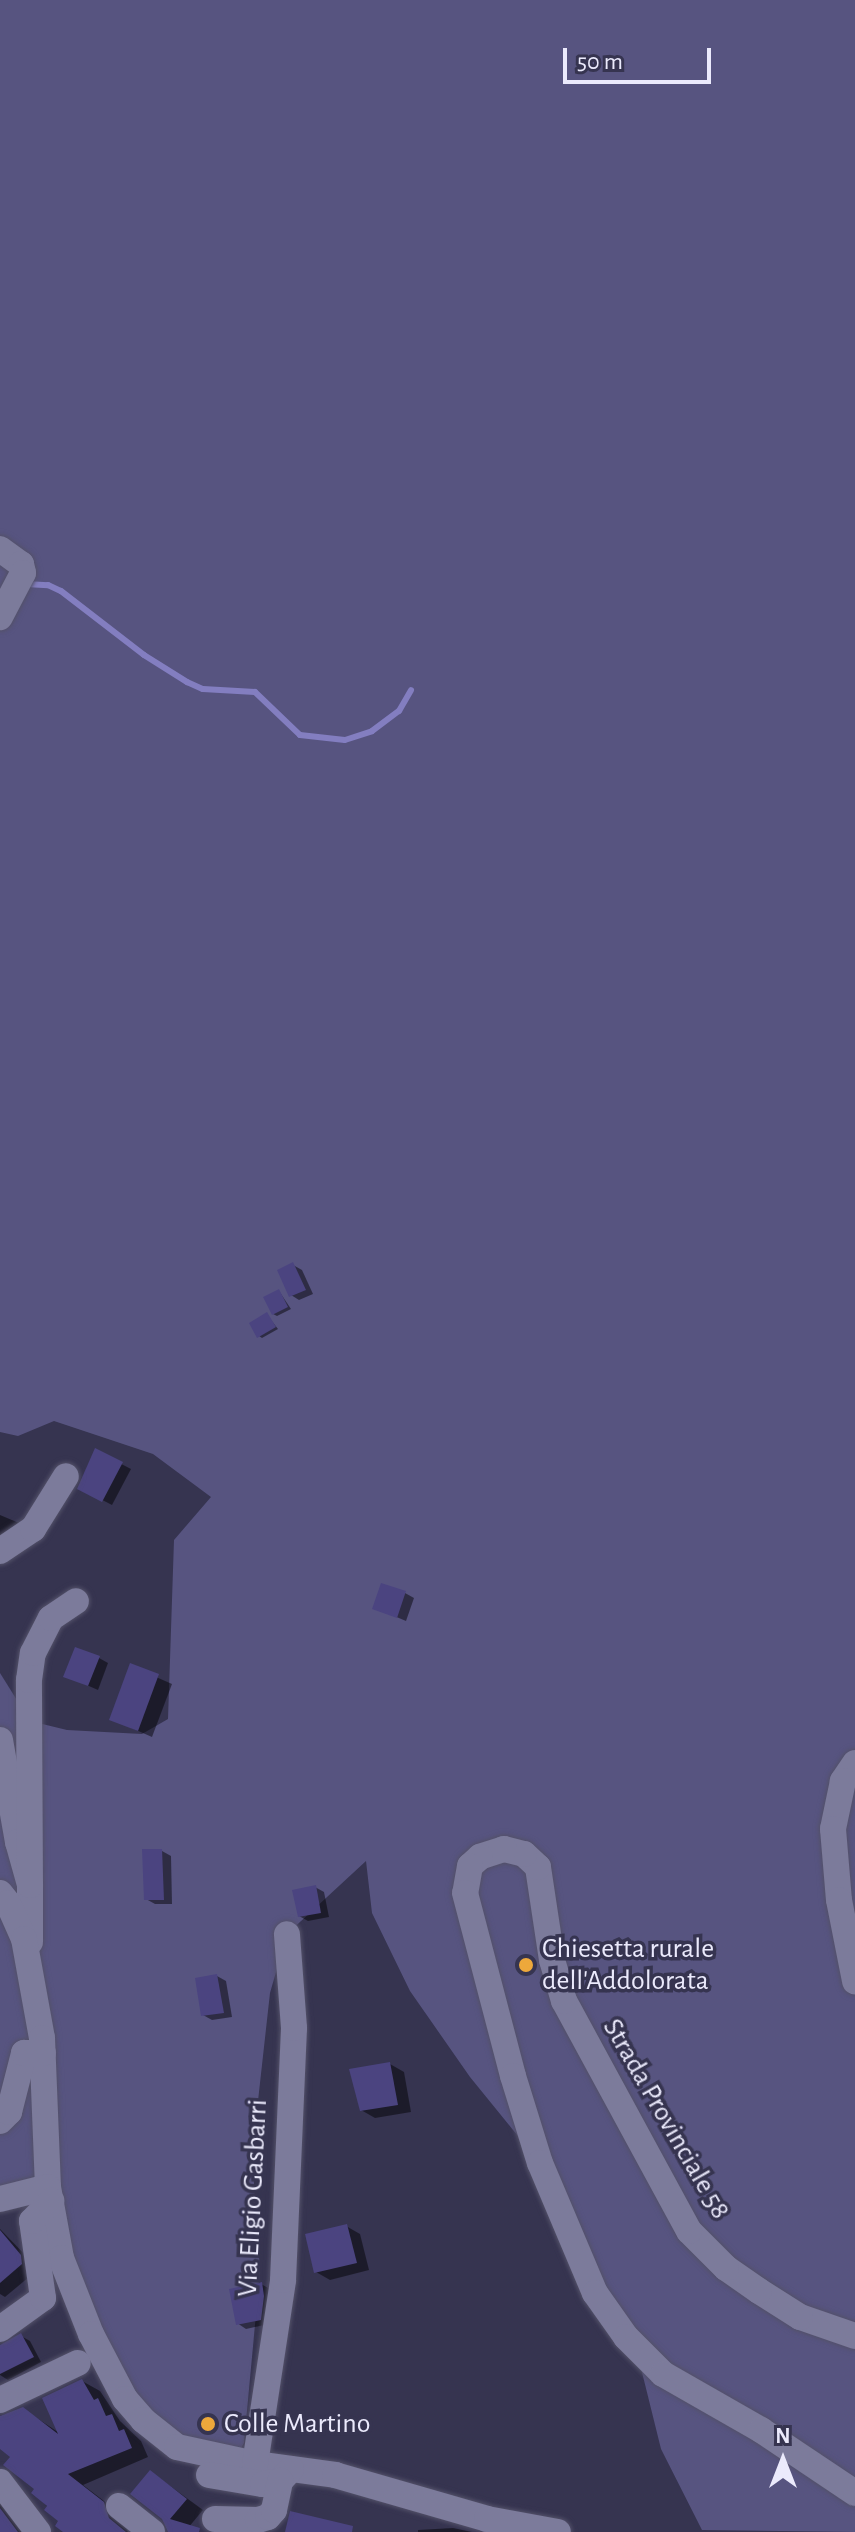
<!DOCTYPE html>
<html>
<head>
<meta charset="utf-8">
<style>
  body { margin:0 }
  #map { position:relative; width:855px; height:2532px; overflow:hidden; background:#363450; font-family:"Alegreya Sans",sans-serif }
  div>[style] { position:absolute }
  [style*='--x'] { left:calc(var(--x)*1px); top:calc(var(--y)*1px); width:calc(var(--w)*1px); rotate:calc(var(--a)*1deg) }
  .green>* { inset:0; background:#575480 }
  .shadow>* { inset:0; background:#0007 }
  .stream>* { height:6px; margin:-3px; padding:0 3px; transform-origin:3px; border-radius:3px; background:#837ec0 }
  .building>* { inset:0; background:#4b4480 }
  .roads { filter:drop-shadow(0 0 2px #535169) drop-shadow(0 0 2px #535169) }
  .minor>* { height:26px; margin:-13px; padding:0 13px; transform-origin:13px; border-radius:13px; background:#7c7b9b }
  .dots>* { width:22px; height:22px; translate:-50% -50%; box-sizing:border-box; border:4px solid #363450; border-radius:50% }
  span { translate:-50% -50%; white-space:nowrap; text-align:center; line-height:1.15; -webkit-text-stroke:7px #363450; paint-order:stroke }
  .poi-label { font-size:28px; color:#ebeafc }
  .left { translate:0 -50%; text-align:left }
  .street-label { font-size:28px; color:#ebeafc }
  .north { position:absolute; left:743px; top:2420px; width:80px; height:80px; -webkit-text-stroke:6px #363450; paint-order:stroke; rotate:0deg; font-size:22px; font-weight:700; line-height:32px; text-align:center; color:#ebeafc }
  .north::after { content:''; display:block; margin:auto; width:28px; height:36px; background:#ebeafc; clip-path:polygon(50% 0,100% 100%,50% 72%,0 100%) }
  .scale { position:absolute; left:563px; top:48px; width:148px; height:36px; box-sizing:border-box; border:4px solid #ebeafc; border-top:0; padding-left:10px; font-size:24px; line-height:28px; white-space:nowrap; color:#ebeafc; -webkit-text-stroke:6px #363450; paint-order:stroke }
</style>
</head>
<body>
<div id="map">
  <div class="green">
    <div style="clip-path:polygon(0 0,855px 0,855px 2532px,702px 2530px,661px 2449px,636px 2348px,540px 2163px,470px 2077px,410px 1991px,372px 1913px,366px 1861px,287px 1934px,270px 1993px,252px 2155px,260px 2271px,244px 2443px,235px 2459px,177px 2447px,125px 2399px,48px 2187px,0 2191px,0 1673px,30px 1721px,67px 1730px,142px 1734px,168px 1719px,174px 1540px,211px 1497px,153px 1454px,54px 1421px,18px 1436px,0 1432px)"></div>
  </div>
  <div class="shadow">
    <div style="clip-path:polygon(293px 1265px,302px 1270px,313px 1294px,299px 1300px,291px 1295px)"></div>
    <div style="clip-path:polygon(279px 1291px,291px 1309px,277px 1316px,273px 1314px)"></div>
    <div style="clip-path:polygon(267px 1315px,278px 1329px,262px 1338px,259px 1336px)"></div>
    <div style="clip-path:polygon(96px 1451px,131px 1469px,112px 1505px,79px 1488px)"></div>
    <div style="clip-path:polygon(0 1515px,19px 1523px,0 1542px)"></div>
    <div style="clip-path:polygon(405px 1593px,414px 1598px,406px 1621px,375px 1608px)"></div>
    <div style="clip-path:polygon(99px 1658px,108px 1663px,98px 1690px,66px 1676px)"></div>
    <div style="clip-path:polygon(131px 1666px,172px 1684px,152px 1737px,111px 1719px)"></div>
    <div style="clip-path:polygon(162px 1851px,171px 1856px,172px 1904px,155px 1904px,146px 1899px)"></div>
    <div style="clip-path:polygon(315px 1887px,324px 1892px,329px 1917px,308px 1921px,299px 1916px)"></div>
    <div style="clip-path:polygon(217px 1976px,226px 1981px,232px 2017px,212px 2020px,203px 2015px)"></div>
    <div style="clip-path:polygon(390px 2064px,404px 2072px,411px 2112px,375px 2118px,361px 2110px)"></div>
    <div style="clip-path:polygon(346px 2226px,360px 2234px,369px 2270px,330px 2280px,316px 2272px)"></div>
    <div style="clip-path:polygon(0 2229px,34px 2264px,35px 2272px,5px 2297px,0 2294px)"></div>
    <div style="clip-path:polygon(261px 2284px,270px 2289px,269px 2324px,246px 2329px,237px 2323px)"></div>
    <div style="clip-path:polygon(21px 2336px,30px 2341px,41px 2362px,8px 2380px,0 2375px,0 2346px)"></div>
    <div style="clip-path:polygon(82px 2381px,100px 2391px,120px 2421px,141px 2441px,148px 2457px,83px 2485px,121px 2514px,128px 2532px,65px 2532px,61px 2521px,34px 2493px,37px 2489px,12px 2456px,0 2447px,0 2416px,23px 2409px,61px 2434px)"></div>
    <div style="clip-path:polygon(151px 2472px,203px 2510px,188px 2528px,200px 2532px,168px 2532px,169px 2525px)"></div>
    <div style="clip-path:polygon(0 2500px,24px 2532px,0 2532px)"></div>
    <div style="clip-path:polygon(453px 2528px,472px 2532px,418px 2532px,418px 2530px)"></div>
  </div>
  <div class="stream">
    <div style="--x:26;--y:584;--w:22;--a:3"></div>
    <div style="--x:48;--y:585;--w:14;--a:25"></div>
    <div style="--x:61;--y:591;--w:105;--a:37.6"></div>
    <div style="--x:144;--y:655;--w:51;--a:32.1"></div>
    <div style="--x:187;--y:682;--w:17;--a:24"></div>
    <div style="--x:203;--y:689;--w:52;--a:3.3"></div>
    <div style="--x:255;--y:692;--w:62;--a:43.7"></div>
    <div style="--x:300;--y:735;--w:45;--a:6.3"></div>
    <div style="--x:345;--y:740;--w:28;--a:-18"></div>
    <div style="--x:372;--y:731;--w:34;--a:-37"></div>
    <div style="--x:399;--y:711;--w:24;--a:-60"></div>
  </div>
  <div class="building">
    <div style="clip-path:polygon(293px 1262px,306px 1290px,289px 1297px,277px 1270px)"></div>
    <div style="clip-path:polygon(279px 1289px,288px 1307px,272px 1315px,263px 1297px)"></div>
    <div style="clip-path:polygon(267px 1312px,276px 1327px,257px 1338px,249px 1323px)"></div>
    <div style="clip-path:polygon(95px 1448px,123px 1462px,102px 1502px,77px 1489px)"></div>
    <div style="clip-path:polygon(381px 1583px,406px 1591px,397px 1618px,372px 1609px)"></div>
    <div style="clip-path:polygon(75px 1647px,100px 1656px,88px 1686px,63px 1677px)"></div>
    <div style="clip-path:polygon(130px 1663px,159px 1674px,138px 1731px,109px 1720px)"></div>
    <div style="clip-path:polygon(142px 1849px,162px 1849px,164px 1900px,144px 1900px)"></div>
    <div style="clip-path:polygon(316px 1885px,321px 1913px,298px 1917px,292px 1890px)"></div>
    <div style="clip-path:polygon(217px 1974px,224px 2013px,201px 2016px,195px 1978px)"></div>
    <div style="clip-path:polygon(390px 2062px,398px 2105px,360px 2111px,349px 2069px)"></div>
    <div style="clip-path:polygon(347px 2224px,357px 2263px,314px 2273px,305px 2234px)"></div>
    <div style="clip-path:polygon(0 2230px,21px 2255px,22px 2264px,0 2283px)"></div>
    <div style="clip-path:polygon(262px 2282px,264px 2296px,261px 2320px,236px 2325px,229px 2289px)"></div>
    <div style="clip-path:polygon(21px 2333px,34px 2357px,0 2374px,0 2345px)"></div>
    <div style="clip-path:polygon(82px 2379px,94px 2400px,98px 2398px,106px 2416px,112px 2414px,119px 2431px,124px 2429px,132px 2448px,68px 2474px,104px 2502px,109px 2518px,126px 2532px,63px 2532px,55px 2526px,58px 2521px,44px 2510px,47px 2506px,31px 2493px,34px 2489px,3px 2465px,10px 2457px,0 2449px,0 2416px,23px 2407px,58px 2434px,42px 2398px)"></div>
    <div style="clip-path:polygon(150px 2470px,187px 2499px,170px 2519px,200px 2528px,199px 2532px,168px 2532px,162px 2519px,130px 2494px)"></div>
    <div style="clip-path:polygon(0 2508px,18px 2532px,0 2532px)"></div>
    <div style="clip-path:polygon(290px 2511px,353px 2526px,352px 2532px,285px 2532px)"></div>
  </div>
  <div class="roads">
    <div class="minor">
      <div style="--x:0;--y:549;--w:26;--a:36"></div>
      <div style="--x:21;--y:564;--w:9;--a:77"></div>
      <div style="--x:23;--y:573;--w:50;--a:117.6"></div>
      <div style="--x:0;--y:1551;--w:40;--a:-34"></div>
      <div style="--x:33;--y:1529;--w:62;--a:-58.1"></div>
      <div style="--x:0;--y:1740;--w:104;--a:80"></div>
      <div style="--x:18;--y:1842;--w:45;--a:74.4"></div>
      <div style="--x:30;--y:1885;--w:57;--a:90"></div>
      <div style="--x:855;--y:1763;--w:22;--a:124"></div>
      <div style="--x:843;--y:1781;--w:49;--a:101.8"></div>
      <div style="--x:833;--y:1829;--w:71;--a:85.2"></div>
      <div style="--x:839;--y:1900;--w:83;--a:78.8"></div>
      <div style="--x:30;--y:1885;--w:205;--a:-90.3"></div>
      <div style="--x:29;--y:1680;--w:27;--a:-82"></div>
      <div style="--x:33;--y:1653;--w:39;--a:-63"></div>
      <div style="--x:51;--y:1618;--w:30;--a:-34"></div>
      <div style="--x:0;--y:1893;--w:13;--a:51"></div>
      <div style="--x:8;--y:1903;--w:39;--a:66"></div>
      <div style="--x:24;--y:1939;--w:101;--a:79.7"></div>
      <div style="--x:42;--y:2038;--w:149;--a:87.7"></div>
      <div style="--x:48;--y:2187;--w:72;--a:79.6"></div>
      <div style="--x:61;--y:2258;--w:82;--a:68.5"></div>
      <div style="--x:91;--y:2334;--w:73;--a:62.4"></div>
      <div style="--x:125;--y:2399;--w:28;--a:49"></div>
      <div style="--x:143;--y:2420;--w:43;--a:38.5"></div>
      <div style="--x:177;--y:2447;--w:80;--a:12.3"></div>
      <div style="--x:255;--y:2464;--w:81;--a:7.8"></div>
      <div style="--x:335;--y:2475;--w:158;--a:16.1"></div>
      <div style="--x:487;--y:2519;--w:72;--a:10.4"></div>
      <div style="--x:0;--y:2121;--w:13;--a:-45"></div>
      <div style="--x:9;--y:2112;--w:61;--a:-75.7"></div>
      <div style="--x:24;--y:2053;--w:19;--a:0"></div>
      <div style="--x:0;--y:2199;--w:49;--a:-14"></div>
      <div style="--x:0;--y:2329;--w:53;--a:-35.8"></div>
      <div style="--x:43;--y:2298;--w:78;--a:-98.1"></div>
      <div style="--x:32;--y:2221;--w:28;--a:-46"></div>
      <div style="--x:855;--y:2336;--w:58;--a:-160.9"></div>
      <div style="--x:800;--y:2317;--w:49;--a:-147.6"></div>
      <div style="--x:759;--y:2291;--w:40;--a:-145.1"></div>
      <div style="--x:726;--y:2268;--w:52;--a:-135"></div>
      <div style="--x:689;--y:2231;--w:262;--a:-118.5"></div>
      <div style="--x:564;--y:2001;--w:43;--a:-106.3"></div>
      <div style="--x:552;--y:1960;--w:94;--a:-98.6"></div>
      <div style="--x:538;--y:1867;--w:19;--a:-137"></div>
      <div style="--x:524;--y:1854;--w:21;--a:-166"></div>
      <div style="--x:504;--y:1849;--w:25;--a:162"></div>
      <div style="--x:480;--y:1857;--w:13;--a:138"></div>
      <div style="--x:470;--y:1866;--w:27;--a:100"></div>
      <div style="--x:465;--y:1893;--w:189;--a:75.3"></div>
      <div style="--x:513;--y:2076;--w:91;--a:72.8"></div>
      <div style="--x:540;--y:2163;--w:141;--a:67.1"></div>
      <div style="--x:595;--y:2293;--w:54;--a:54.8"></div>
      <div style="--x:626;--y:2337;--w:52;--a:45"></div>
      <div style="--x:663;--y:2374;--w:113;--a:29.7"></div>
      <div style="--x:761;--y:2430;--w:113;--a:33.8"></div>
      <div style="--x:0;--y:2400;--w:86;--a:-25.4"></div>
      <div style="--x:255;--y:2464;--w:186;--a:-81.3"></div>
      <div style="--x:283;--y:2280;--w:252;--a:-87.5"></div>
      <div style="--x:294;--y:2028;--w:94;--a:-94.3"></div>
      <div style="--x:209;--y:2475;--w:55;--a:9.5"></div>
      <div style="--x:263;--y:2484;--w:17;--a:-10"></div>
      <div style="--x:280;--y:2481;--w:16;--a:-47"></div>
      <div style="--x:0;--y:2482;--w:63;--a:52.8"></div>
      <div style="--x:119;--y:2506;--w:42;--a:38.2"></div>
      <div style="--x:215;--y:2519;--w:43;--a:1.3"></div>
      <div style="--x:258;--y:2520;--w:10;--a:-17"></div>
      <div style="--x:268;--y:2517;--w:9;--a:-49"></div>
      <div style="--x:274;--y:2510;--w:30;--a:-78"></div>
    </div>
  </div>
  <div class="dots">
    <div style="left:526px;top:1965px;background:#eda83b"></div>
    <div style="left:208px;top:2424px;background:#eda83b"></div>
  </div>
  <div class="poi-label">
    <span class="left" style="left:542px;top:1965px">Chiesetta rurale<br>dell'Addolorata</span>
    <span class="left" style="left:224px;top:2424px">Colle Martino</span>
  </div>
  <div class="street-label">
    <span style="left:666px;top:2119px;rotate:60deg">Strada Provinciale 58</span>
    <span style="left:253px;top:2198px;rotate:-87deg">Via Eligio Gasbarri</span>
  </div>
  <div class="north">N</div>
  <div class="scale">50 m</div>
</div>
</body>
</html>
